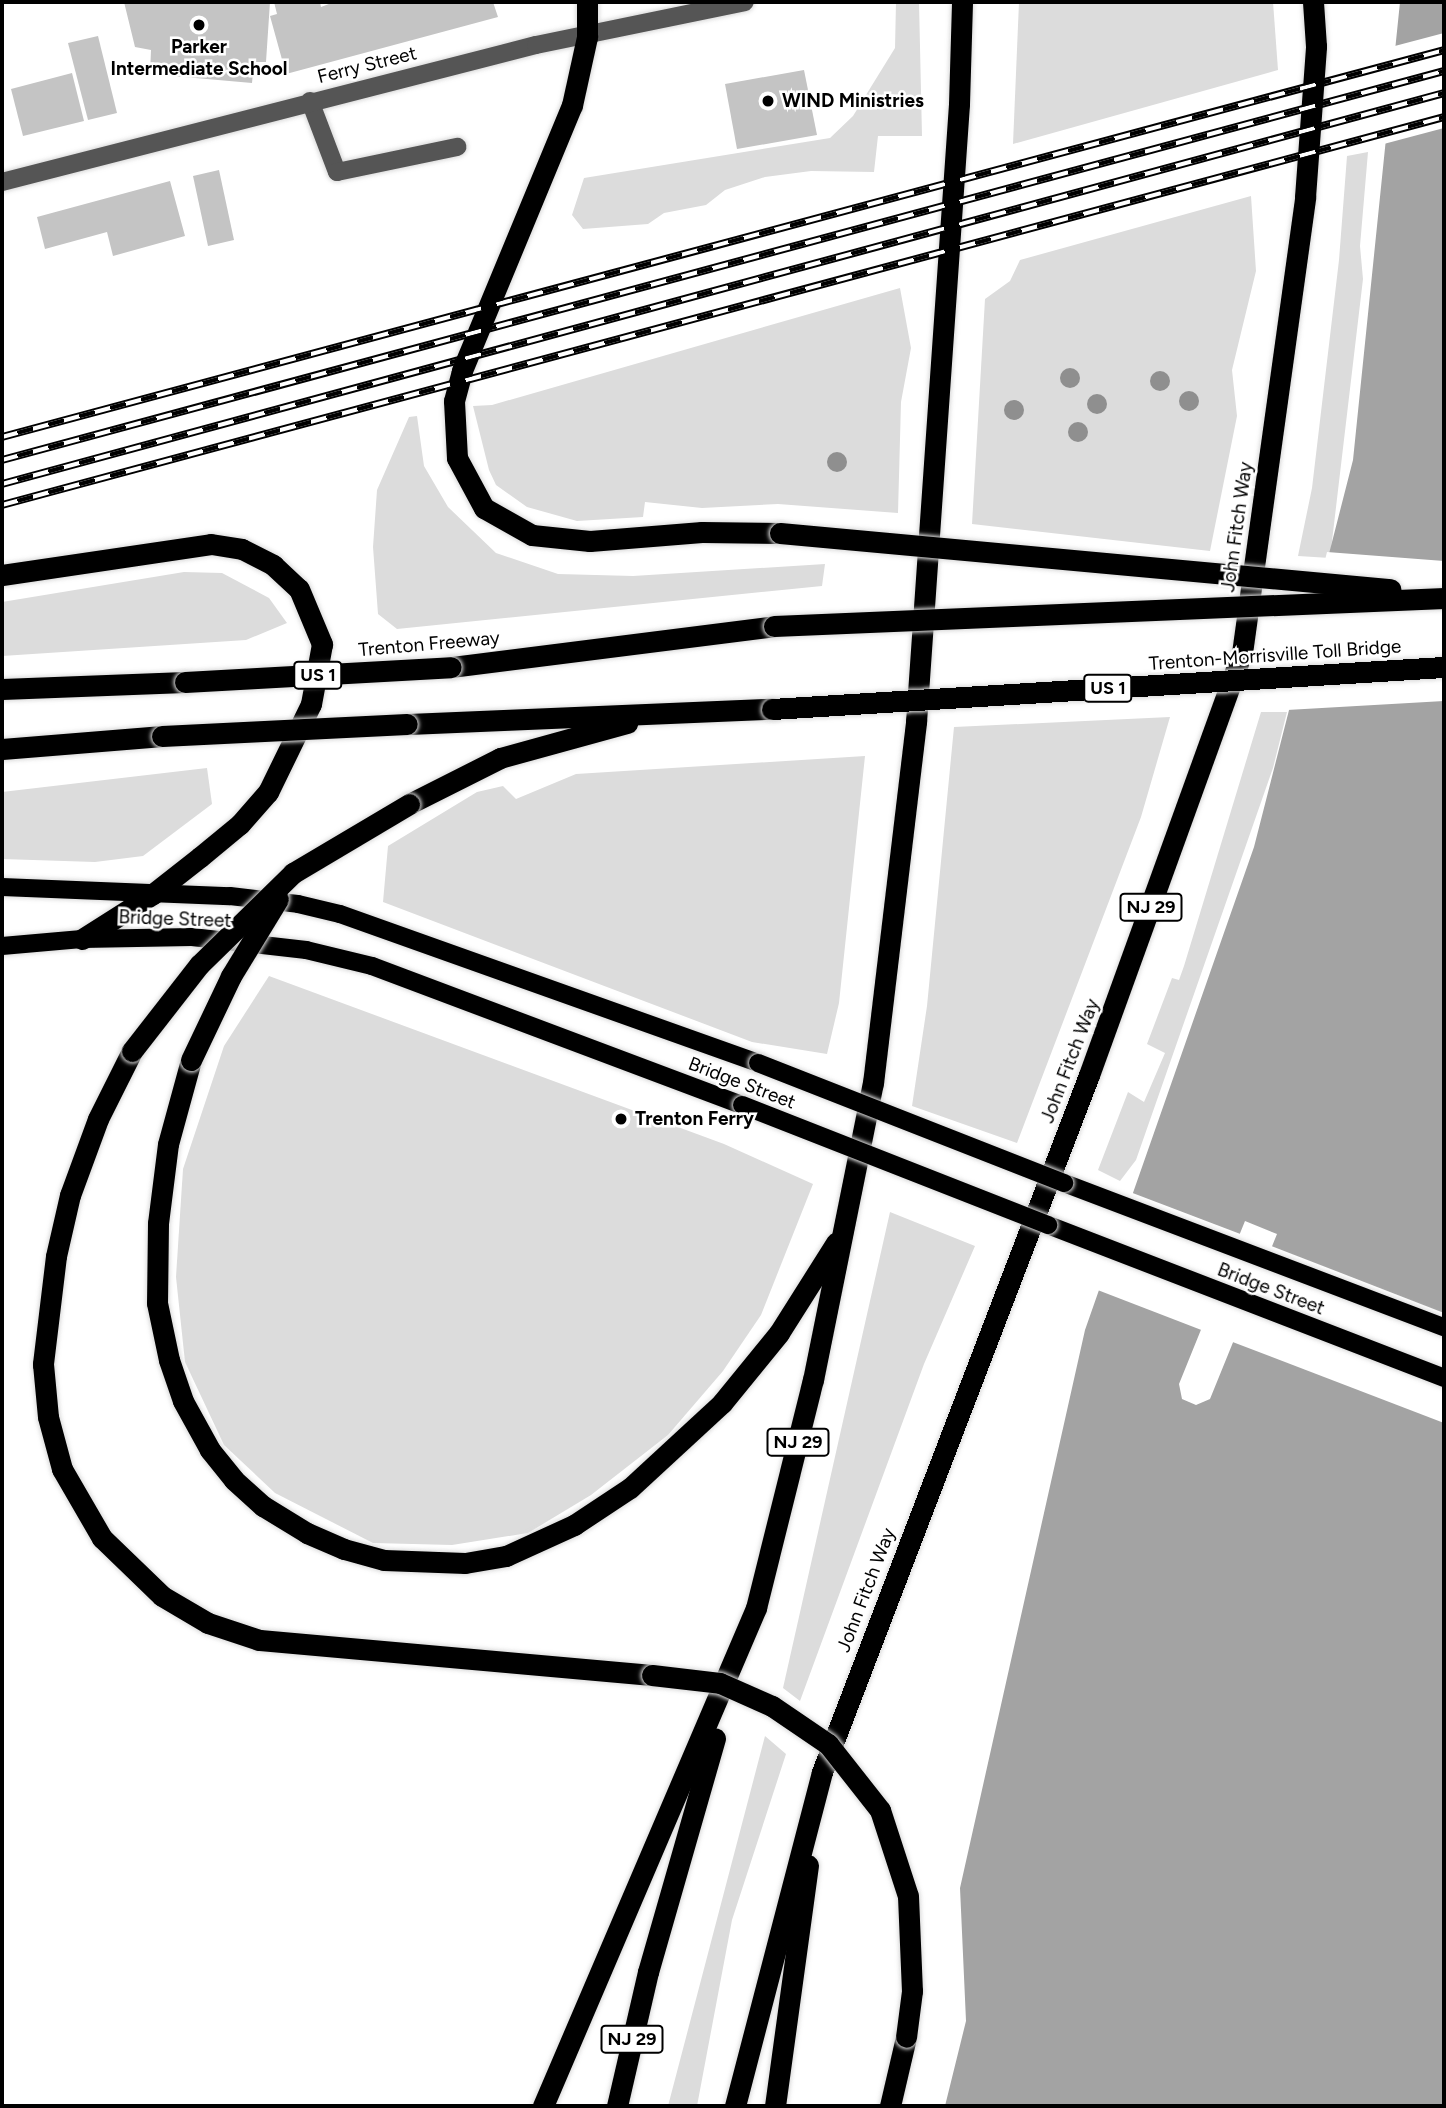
<!DOCTYPE html>
<html>
<head>
<meta charset="utf-8">
<style>
  body { margin:0 }
  #map { position:relative; width:1446px; height:2108px; overflow:hidden; background:#fff; font-family:Figtree,sans-serif }
  div>[style] { position:absolute }
  [style*='--x'] { left:calc(var(--x)*1px); top:calc(var(--y)*1px); width:calc(var(--w)*1px); rotate:calc(var(--a)*1deg) }
  .green>* { inset:0; background:#dcdcdc }
  .water>* { inset:0; background:#a3a3a3 }
  .pier>* { inset:0; background:#fff }
  .building>* { inset:0; background:#c4c4c4 }
  .roads { filter:drop-shadow(0 0 2px #dbdbdb) drop-shadow(0 0 2px #dbdbdb) }
  .minor>* { height:18px; margin:-9px; padding:0 9px; transform-origin:9px; border-radius:9px; background:#555 }
  .major>* { height:18px; margin:-9px; padding:0 9px; transform-origin:9px; border-radius:9px; background:#000 }
  .highway>* { height:21px; margin:-10.5px; padding:0 10.5px; transform-origin:10.5px; border-radius:10.5px; background:#000 }
  .rail>* { height:8px; margin-top:-4px; transform-origin:0; background:repeating-linear-gradient(90deg,#fff 0 16px,#000 0 32px); box-sizing:border-box; border-block:2px solid #000 }
  .bridges { filter:drop-shadow(0 0 2px #dbdbdb) drop-shadow(0 0 2px #dbdbdb) }
  .major-bridge>* { height:18px; margin:-9px; padding:0 9px; transform-origin:9px; border-radius:9px; background:#000 }
  .highway-bridge>* { height:21px; margin:-10.5px; padding:0 10.5px; transform-origin:10.5px; border-radius:10.5px; background:#000 }
  .trees>* { width:20px; height:20px; margin:-10px; border-radius:50%; background:#8f8f8f }
  .dots>* { width:19px; height:19px; translate:-50% -50%; box-sizing:border-box; border:4px solid #fff; border-radius:50% }
  span { translate:-50% -50%; white-space:nowrap; text-align:center; line-height:1.15; -webkit-text-stroke:5px #fff; paint-order:stroke }
  .shield-label span { padding:2px 5px; background:#fff; border:2px solid; border-radius:5px; -webkit-text-stroke-width:0 }
  .shield-label { font-size:18px; color:#000; font-weight:700 }
  .poi-label { font-size:19px; color:#000; font-weight:700 }
  .left { translate:0 -50%; text-align:left }
  .street-label { font-size:19px; color:#000 }
  .frame { position:absolute; inset:0; border:4px solid #000; pointer-events:none }
</style>
</head>
<body>
<div id="map">
  <div class="green">
    <div style="clip-path:polygon(896px 2px,919px 2px,922px 136px,878px 136px,874px 172px,811px 171px,765px 177px,725px 190px,706px 205px,664px 213px,648px 224px,583px 229px,572px 215px,584px 178px,830px 138px,853px 116px,895px 48px)"></div>
    <div style="clip-path:polygon(1019px 2px,1273px 2px,1278px 70px,1013px 144px)"></div>
    <div style="clip-path:polygon(1368px 152px,1360px 246px,1363px 279px,1330px 558px,1298px 556px,1312px 488px,1339px 260px,1347px 156px)"></div>
    <div style="clip-path:polygon(1251px 196px,1256px 271px,1232px 370px,1237px 416px,1210px 551px,972px 524px,985px 299px,1010px 281px,1020px 260px)"></div>
    <div style="clip-path:polygon(900px 288px,911px 348px,901px 402px,898px 513px,778px 504px,702px 508px,645px 502px,643px 517px,577px 521px,527px 507px,496px 485px,489px 470px,473px 406px,492px 405px)"></div>
    <div style="clip-path:polygon(417px 416px,424px 466px,448px 507px,496px 553px,558px 574px,633px 576px,825px 564px,822px 586px,397px 629px,378px 614px,373px 547px,377px 490px,409px 417px)"></div>
    <div style="clip-path:polygon(184px 572px,222px 573px,269px 598px,287px 623px,246px 640px,2px 656px,2px 602px)"></div>
    <div style="clip-path:polygon(1261px 712px,1287px 712px,1273px 768px,1136px 1160px,1120px 1181px,1098px 1170px,1128px 1092px,1144px 1102px,1165px 1053px,1147px 1044px,1172px 978px,1179px 980px,1184px 966px)"></div>
    <div style="clip-path:polygon(1170px 717px,1141px 817px,1017px 1143px,912px 1106px,927px 1006px,954px 727px)"></div>
    <div style="clip-path:polygon(865px 756px,839px 1003px,827px 1054px,752px 1042px,383px 902px,388px 846px,477px 792px,503px 786px,516px 799px,576px 774px)"></div>
    <div style="clip-path:polygon(207px 768px,212px 804px,143px 856px,95px 862px,2px 859px,2px 792px)"></div>
    <div style="clip-path:polygon(269px 976px,724px 1144px,813px 1184px,761px 1315px,723px 1371px,668px 1435px,591px 1495px,528px 1533px,452px 1545px,373px 1543px,275px 1493px,224px 1445px,185px 1362px,176px 1277px,183px 1169px,224px 1046px)"></div>
    <div style="clip-path:polygon(890px 1212px,975px 1246px,924px 1364px,800px 1701px,783px 1688px)"></div>
    <div style="clip-path:polygon(765px 1736px,786px 1754px,732px 1920px,697px 2106px,668px 2106px)"></div>
  </div>
  <div class="water">
    <div style="clip-path:polygon(evenodd,1400px 2px,1444px 2px,1444px 2106px,945px 2106px,966px 2021px,960px 1888px,1085px 1330px,1254px 847px,1353px 460px,1400px 2px,1245px 1221px,1277px 1234px,1210px 1399px,1196px 1405px,1182px 1399px,1179px 1384px,1245px 1221px)"></div>
  </div>
  <div class="pier">
    <div style="clip-path:polygon(1444px 33px,1444px 128px,1380px 145px,1391px 47px)"></div>
    <div style="clip-path:polygon(1327px 552px,1444px 561px,1444px 701px,1287px 710px)"></div>
    <div style="clip-path:polygon(1130px 1192px,1243px 1235px,1204px 1331px,1095px 1289px)"></div>
    <div style="clip-path:polygon(1269px 1245px,1444px 1313px,1444px 1423px,1230px 1341px)"></div>
  </div>
  <div class="building">
    <div style="clip-path:polygon(124px 2px,270px 2px,266px 62px,254px 62px,252px 83px,150px 74px,151px 50px,135px 47px)"></div>
    <div style="clip-path:polygon(274px 2px,320px 2px,321px 7px,334px 2px,493px 2px,498px 17px,286px 74px,270px 16px,277px 14px)"></div>
    <div style="clip-path:polygon(98px 36px,117px 113px,88px 120px,68px 43px)"></div>
    <div style="clip-path:polygon(804px 70px,817px 135px,737px 149px,725px 84px)"></div>
    <div style="clip-path:polygon(72px 73px,84px 121px,23px 136px,11px 89px)"></div>
    <div style="clip-path:polygon(219px 170px,234px 240px,208px 246px,193px 176px)"></div>
    <div style="clip-path:polygon(170px 181px,185px 236px,113px 256px,107px 232px,45px 249px,37px 217px)"></div>
  </div>
  <div class="roads">
    <div class="minor">
      <div style="--x:310;--y:101;--w:76;--a:69.2"></div>
      <div style="--x:337;--y:172;--w:123;--a:-11.8"></div>
      <div style="--x:2;--y:182;--w:551;--a:-14.39"></div>
      <div style="--x:536;--y:45;--w:213;--a:-11.6"></div>
    </div>
    <div class="major">
      <div style="--x:2;--y:887;--w:228;--a:2.3"></div>
      <div style="--x:230;--y:896;--w:68;--a:6.7"></div>
      <div style="--x:298;--y:904;--w:43;--a:13.4"></div>
      <div style="--x:340;--y:914;--w:444;--a:19.6"></div>
      <div style="--x:2;--y:946;--w:80;--a:-5"></div>
      <div style="--x:82;--y:939;--w:110;--a:-1"></div>
      <div style="--x:192;--y:937;--w:115;--a:6.5"></div>
      <div style="--x:306;--y:950;--w:68;--a:13.6"></div>
      <div style="--x:372;--y:966;--w:395;--a:20.6"></div>
      <div style="--x:1064;--y:1183;--w:406;--a:20.8"></div>
      <div style="--x:1048;--y:1225;--w:425;--a:21.1"></div>
    </div>
    <div class="highway">
      <div style="--x:587;--y:2;--w:35;--a:90"></div>
      <div style="--x:587;--y:37;--w:70;--a:102.4"></div>
      <div style="--x:572;--y:105;--w:288;--a:112.5"></div>
      <div style="--x:462;--y:371;--w:31;--a:105"></div>
      <div style="--x:454;--y:401;--w:57;--a:87"></div>
      <div style="--x:457;--y:458;--w:57;--a:61.6"></div>
      <div style="--x:484;--y:508;--w:55;--a:29.4"></div>
      <div style="--x:532;--y:535;--w:58;--a:5.9"></div>
      <div style="--x:590;--y:541;--w:112;--a:-4.6"></div>
      <div style="--x:702;--y:532;--w:78;--a:0.7"></div>
      <div style="--x:2;--y:575;--w:211;--a:-8.4"></div>
      <div style="--x:211;--y:544;--w:31;--a:9"></div>
      <div style="--x:242;--y:549;--w:35;--a:27"></div>
      <div style="--x:273;--y:565;--w:35;--a:43"></div>
      <div style="--x:299;--y:589;--w:60;--a:67.3"></div>
      <div style="--x:322;--y:644;--w:61;--a:100.4"></div>
      <div style="--x:311;--y:704;--w:98;--a:116"></div>
      <div style="--x:268;--y:792;--w:43;--a:131.2"></div>
      <div style="--x:240;--y:824;--w:52;--a:140.5"></div>
      <div style="--x:200;--y:857;--w:60;--a:141.8"></div>
      <div style="--x:153;--y:894;--w:84;--a:147.6"></div>
      <div style="--x:451;--y:667;--w:326;--a:-7.2"></div>
      <div style="--x:2;--y:689;--w:183;--a:-2.2"></div>
      <div style="--x:407;--y:724;--w:365;--a:-2.4"></div>
      <div style="--x:2;--y:749;--w:161;--a:-4.6"></div>
      <div style="--x:409;--y:804;--w:102;--a:-26.8"></div>
      <div style="--x:500;--y:758;--w:132;--a:-15.4"></div>
      <div style="--x:132;--y:1051;--w:76;--a:116.6"></div>
      <div style="--x:98;--y:1119;--w:81;--a:110.2"></div>
      <div style="--x:70;--y:1195;--w:63;--a:102.9"></div>
      <div style="--x:56;--y:1256;--w:109;--a:96.9"></div>
      <div style="--x:43;--y:1364;--w:53;--a:84.6"></div>
      <div style="--x:48;--y:1417;--w:54;--a:74.9"></div>
      <div style="--x:62;--y:1469;--w:80;--a:59.9"></div>
      <div style="--x:102;--y:1538;--w:83;--a:44"></div>
      <div style="--x:162;--y:1596;--w:53;--a:30.4"></div>
      <div style="--x:208;--y:1623;--w:54;--a:18.4"></div>
      <div style="--x:259;--y:1640;--w:395;--a:5.1"></div>
      <div style="--x:191;--y:1060;--w:87;--a:105.3"></div>
      <div style="--x:168;--y:1144;--w:80;--a:97.2"></div>
      <div style="--x:158;--y:1223;--w:80;--a:90.7"></div>
      <div style="--x:157;--y:1303;--w:58;--a:78.1"></div>
      <div style="--x:169;--y:1360;--w:43;--a:71.1"></div>
      <div style="--x:183;--y:1401;--w:56;--a:61.1"></div>
      <div style="--x:210;--y:1450;--w:38;--a:51"></div>
      <div style="--x:234;--y:1480;--w:39;--a:42"></div>
      <div style="--x:263;--y:1506;--w:52;--a:31.5"></div>
      <div style="--x:307;--y:1533;--w:40;--a:23.4"></div>
      <div style="--x:344;--y:1549;--w:41;--a:15.4"></div>
      <div style="--x:384;--y:1560;--w:81;--a:2.1"></div>
      <div style="--x:465;--y:1563;--w:42;--a:-9.7"></div>
      <div style="--x:506;--y:1556;--w:75;--a:-24.5"></div>
      <div style="--x:574;--y:1525;--w:67;--a:-33.5"></div>
      <div style="--x:630;--y:1488;--w:125;--a:-42.7"></div>
      <div style="--x:722;--y:1403;--w:90;--a:-50.8"></div>
      <div style="--x:779;--y:1333;--w:107;--a:-57.7"></div>
      <div style="--x:543;--y:2106;--w:542;--a:-66.84"></div>
      <div style="--x:756;--y:1608;--w:235;--a:-76"></div>
      <div style="--x:813;--y:1380;--w:303;--a:-78.6"></div>
      <div style="--x:873;--y:1083;--w:364;--a:-83.2"></div>
      <div style="--x:916;--y:722;--w:619;--a:-86.02"></div>
      <div style="--x:959;--y:104;--w:102;--a:-88.3"></div>
      <div style="--x:617;--y:2106;--w:138;--a:-77"></div>
      <div style="--x:648;--y:1972;--w:243;--a:-74"></div>
      <div style="--x:735;--y:2106;--w:345;--a:-75.4"></div>
      <div style="--x:822;--y:1772;--w:746;--a:-69.04"></div>
      <div style="--x:1089;--y:1075;--w:449;--a:-70.1"></div>
      <div style="--x:1242;--y:653;--w:460;--a:-82.1"></div>
      <div style="--x:1305;--y:197;--w:151;--a:-85.8"></div>
      <div style="--x:1316;--y:46;--w:44;--a:-93.9"></div>
      <div style="--x:775;--y:2106;--w:243;--a:-82.2"></div>
      <div style="--x:890;--y:2106;--w:71;--a:-76.9"></div>
    </div>
  </div>
  <div class="rail">
    <div style="--x:2;--y:437;--w:1493;--a:-15.02"></div>
    <div style="--x:2;--y:460;--w:1494;--a:-15.1"></div>
    <div style="--x:2;--y:484;--w:1494;--a:-15.17"></div>
    <div style="--x:2;--y:505;--w:1493;--a:-15.06"></div>
  </div>
  <div class="bridges">
    <div class="major-bridge">
      <div style="--x:758;--y:1063;--w:329;--a:21.4"></div>
      <div style="--x:742;--y:1105;--w:329;--a:21.4"></div>
    </div>
    <div class="highway-bridge">
      <div style="--x:780;--y:533;--w:613;--a:5.25"></div>
      <div style="--x:774;--y:626;--w:671;--a:-2.39"></div>
      <div style="--x:185;--y:682;--w:266;--a:-3.2"></div>
      <div style="--x:772;--y:709;--w:673;--a:-3.58"></div>
      <div style="--x:162;--y:736;--w:245;--a:-2.8"></div>
      <div style="--x:132;--y:1051;--w:109;--a:-52.1"></div>
      <div style="--x:199;--y:965;--w:132;--a:-44.4"></div>
      <div style="--x:293;--y:873;--w:135;--a:-30.7"></div>
      <div style="--x:191;--y:1060;--w:93;--a:-64.5"></div>
      <div style="--x:231;--y:976;--w:90;--a:-58.6"></div>
      <div style="--x:652;--y:1675;--w:68;--a:6.7"></div>
      <div style="--x:720;--y:1683;--w:57;--a:23.9"></div>
      <div style="--x:772;--y:1706;--w:68;--a:34.2"></div>
      <div style="--x:828;--y:1744;--w:84;--a:51.8"></div>
      <div style="--x:880;--y:1810;--w:90;--a:72"></div>
      <div style="--x:908;--y:1896;--w:95;--a:87.6"></div>
      <div style="--x:912;--y:1991;--w:46;--a:97.4"></div>
    </div>
  </div>
  <div class="trees">
    <div style="left:1070px;top:378px"></div>
    <div style="left:1160px;top:381px"></div>
    <div style="left:1189px;top:401px"></div>
    <div style="left:1097px;top:404px"></div>
    <div style="left:1014px;top:410px"></div>
    <div style="left:1078px;top:432px"></div>
    <div style="left:837px;top:462px"></div>
  </div>
  <div class="dots">
    <div style="left:199px;top:25px;background:#000"></div>
    <div style="left:768px;top:101px;background:#000"></div>
    <div style="left:621px;top:1119px;background:#000"></div>
  </div>
  <div class="shield-label">
    <span style="left:318px;top:675px">US 1</span>
    <span style="left:1108px;top:688px">US 1</span>
    <span style="left:1151px;top:907px">NJ 29</span>
    <span style="left:798px;top:1442px">NJ 29</span>
    <span style="left:632px;top:2039px">NJ 29</span>
  </div>
  <div class="poi-label">
    <span style="left:199px;top:58px">Parker<br>Intermediate School</span>
    <span class="left" style="left:782px;top:101px">WIND Ministries</span>
    <span class="left" style="left:635px;top:1119px">Trenton Ferry</span>
  </div>
  <div class="street-label">
    <span style="left:367px;top:65px;rotate:-14deg">Ferry Street</span>
    <span style="left:1237px;top:527px;rotate:-82deg">John Fitch Way</span>
    <span style="left:429px;top:644px;rotate:-5deg">Trenton Freeway</span>
    <span style="left:1275px;top:655px;rotate:-4deg">Trenton-Morrisville Toll Bridge</span>
    <span style="left:175px;top:919px;rotate:2deg">Bridge Street</span>
    <span style="left:1070px;top:1061px;rotate:-69deg">John Fitch Way</span>
    <span style="left:742px;top:1083px;rotate:21deg">Bridge Street</span>
    <span style="left:1271px;top:1289px;rotate:21deg">Bridge Street</span>
    <span style="left:866px;top:1590px;rotate:-69deg">John Fitch Way</span>
  </div>
  <div class="frame"></div>
</div>
</body>
</html>
